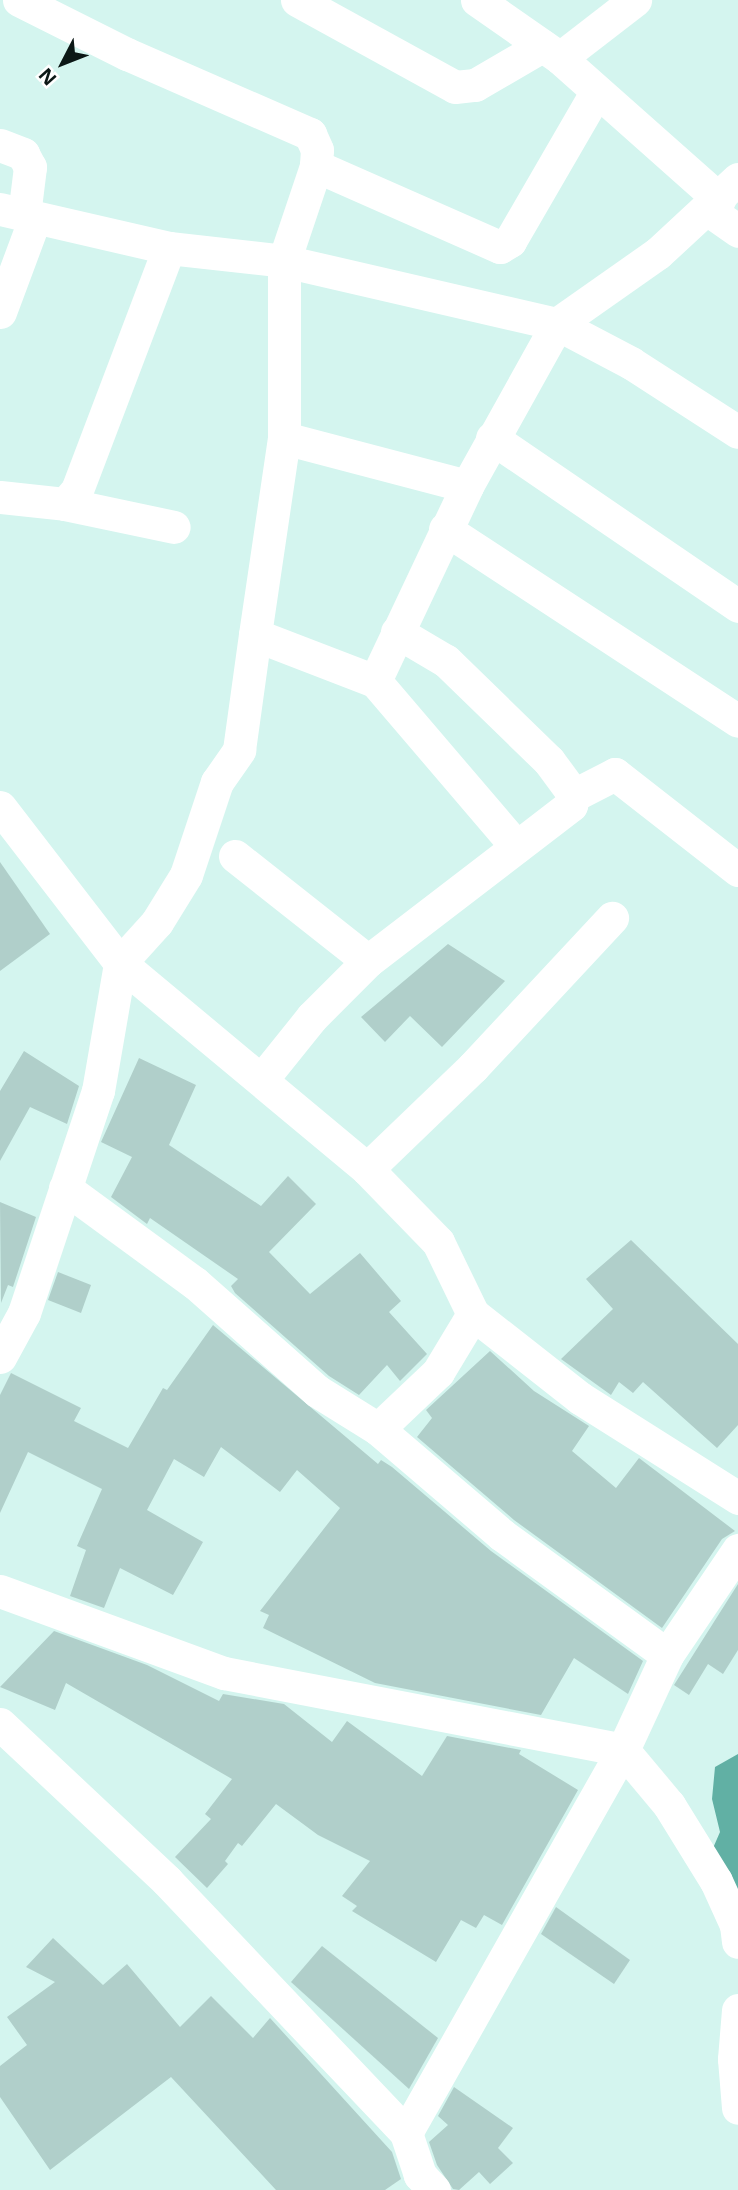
<!DOCTYPE html>
<html>
<head>
<meta charset="utf-8">
<style>
  body { margin:0 }
  #map { position:relative; width:738px; height:2190px; overflow:hidden; background:#d4f5ef; font-family:"Open Sans",sans-serif }
  div>[style] { position:absolute }
  [style*='--x'] { left:calc(var(--x)*1px); top:calc(var(--y)*1px); width:calc(var(--w)*1px); rotate:calc(var(--a)*1deg) }
  .water>* { inset:0; background:#61b0a4 }
  .building>* { inset:0; background:#b0cfca }
  .street>* { height:33px; margin:-16.5px; padding:0 16.5px; transform-origin:16.5px; border-radius:16.5px; background:#fff }
  span { translate:-50% -50%; white-space:nowrap; text-align:center; line-height:1.15; -webkit-text-stroke:5px #fff; paint-order:stroke }
  .north { position:absolute; left:28px; top:28px; width:70px; height:70px; -webkit-text-stroke:5px #fff; paint-order:stroke; rotate:228deg; font-size:19px; font-weight:700; line-height:28px; text-align:center; color:#0c1816 }
  .north::after { content:''; display:block; margin:auto; width:24px; height:32px; background:#0c1816; clip-path:polygon(50% 0,100% 100%,50% 72%,0 100%) }
</style>
</head>
<body>
<div id="map">
  <div class="water">
    <div style="clip-path:polygon(738px 1754px,738px 1906px,710px 1855px,720px 1832px,712px 1799px,715px 1767px)"></div>
  </div>
  <div class="building">
    <div style="clip-path:polygon(0 862px,50px 934px,0 971px)"></div>
    <div style="clip-path:polygon(448px 944px,505px 981px,442px 1047px,410px 1016px,385px 1042px,361px 1017px)"></div>
    <div style="clip-path:polygon(24px 1051px,79px 1086px,67px 1124px,30px 1107px,0 1161px,0 1091px)"></div>
    <div style="clip-path:polygon(139px 1058px,196px 1085px,169px 1145px,261px 1206px,288px 1176px,316px 1204px,269px 1252px,310px 1294px,360px 1253px,401px 1301px,389px 1312px,427px 1354px,400px 1381px,387px 1365px,359px 1395px,329px 1376px,235px 1293px,231px 1286px,238px 1279px,150px 1218px,147px 1224px,111px 1197px,132px 1157px,101px 1142px)"></div>
    <div style="clip-path:polygon(0 1202px,36px 1217px,13px 1287px,8px 1285px,1px 1303px)"></div>
    <div style="clip-path:polygon(631px 1240px,738px 1344px,738px 1425px,717px 1448px,643px 1382px,633px 1393px,619px 1382px,611px 1395px,561px 1359px,613px 1309px,586px 1279px)"></div>
    <div style="clip-path:polygon(58px 1272px,91px 1285px,81px 1313px,48px 1300px)"></div>
    <div style="clip-path:polygon(213px 1325px,378px 1464px,381px 1460px,392px 1467px,491px 1551px,643px 1661px,628px 1694px,574px 1658px,541px 1715px,375px 1683px,263px 1628px,269px 1615px,260px 1611px,340px 1508px,297px 1470px,280px 1492px,221px 1447px,204px 1477px,174px 1459px,147px 1510px,203px 1542px,173px 1595px,120px 1568px,104px 1608px,70px 1596px,86px 1550px,77px 1546px,102px 1489px,28px 1452px,0 1513px,0 1395px,11px 1373px,81px 1408px,74px 1421px,128px 1448px,163px 1388px,167px 1390px)"></div>
    <div style="clip-path:polygon(490px 1351px,534px 1391px,589px 1426px,572px 1451px,616px 1488px,639px 1458px,735px 1531px,722px 1539px,662px 1628px,514px 1520px,417px 1437px,432px 1418px,426px 1410px)"></div>
    <div style="clip-path:polygon(738px 1584px,738px 1650px,723px 1674px,708px 1664px,689px 1695px,674px 1685px)"></div>
    <div style="clip-path:polygon(54px 1631px,147px 1665px,219px 1701px,223px 1694px,284px 1704px,332px 1742px,347px 1721px,422px 1776px,447px 1736px,521px 1750px,519px 1754px,578px 1790px,502px 1925px,484px 1915px,476px 1928px,461px 1920px,436px 1962px,352px 1911px,357px 1906px,342px 1896px,370px 1861px,318px 1835px,276px 1804px,242px 1846px,238px 1843px,225px 1861px,228px 1864px,207px 1888px,175px 1857px,211px 1819px,205px 1814px,232px 1779px,66px 1683px,55px 1710px,0 1687px)"></div>
    <div style="clip-path:polygon(556px 1907px,630px 1960px,614px 1984px,541px 1934px)"></div>
    <div style="clip-path:polygon(53px 1938px,103px 1985px,127px 1964px,180px 2027px,211px 1996px,253px 2038px,270px 2018px,392px 2152px,401px 2179px,385px 2190px,276px 2190px,171px 2077px,50px 2170px,0 2097px,0 2066px,27px 2045px,7px 2017px,55px 1982px,26px 1967px)"></div>
    <div style="clip-path:polygon(322px 1946px,438px 2038px,409px 2089px,291px 1982px)"></div>
    <div style="clip-path:polygon(454px 2087px,513px 2128px,498px 2148px,513px 2163px,490px 2184px,479px 2172px,459px 2190px,453px 2189px,437px 2165px,429px 2142px,448px 2125px,438px 2116px)"></div>
  </div>
  <div class="street">
    <div style="--x:19;--y:0;--w:121;--a:26.6"></div>
    <div style="--x:127;--y:54;--w:200;--a:23.6"></div>
    <div style="--x:310;--y:134;--w:17;--a:66"></div>
    <div style="--x:317;--y:150;--w:16;--a:94"></div>
    <div style="--x:316;--y:166;--w:100;--a:108.6"></div>
    <div style="--x:284;--y:261;--w:177;--a:90"></div>
    <div style="--x:284;--y:438;--w:199;--a:98.4"></div>
    <div style="--x:297;--y:0;--w:180;--a:28.8"></div>
    <div style="--x:455;--y:87;--w:20;--a:-6"></div>
    <div style="--x:475;--y:85;--w:78;--a:-30.2"></div>
    <div style="--x:477;--y:0;--w:101;--a:34.9"></div>
    <div style="--x:560;--y:58;--w:213;--a:41.6"></div>
    <div style="--x:560;--y:58;--w:95;--a:-37.7"></div>
    <div style="--x:0;--y:145;--w:25;--a:21"></div>
    <div style="--x:23;--y:154;--w:15;--a:62"></div>
    <div style="--x:30;--y:167;--w:48;--a:97.1"></div>
    <div style="--x:316;--y:166;--w:201;--a:23.8"></div>
    <div style="--x:500;--y:247;--w:12;--a:-31"></div>
    <div style="--x:510;--y:241;--w:173;--a:-59.9"></div>
    <div style="--x:0;--y:209;--w:173;--a:13"></div>
    <div style="--x:169;--y:248;--w:116;--a:6.4"></div>
    <div style="--x:284;--y:261;--w:280;--a:13"></div>
    <div style="--x:557;--y:324;--w:84;--a:27.8"></div>
    <div style="--x:631;--y:363;--w:127;--a:32.8"></div>
    <div style="--x:707;--y:209;--w:38;--a:35"></div>
    <div style="--x:0;--y:312;--w:100;--a:-69.6"></div>
    <div style="--x:284;--y:438;--w:189;--a:14.7"></div>
    <div style="--x:492;--y:438;--w:298;--a:34.3"></div>
    <div style="--x:0;--y:497;--w:65;--a:6.1"></div>
    <div style="--x:65;--y:504;--w:18;--a:-49"></div>
    <div style="--x:77;--y:490;--w:259;--a:-69.2"></div>
    <div style="--x:65;--y:504;--w:111;--a:11.9"></div>
    <div style="--x:445;--y:529;--w:350;--a:33.2"></div>
    <div style="--x:375;--y:681;--w:218;--a:49.5"></div>
    <div style="--x:574;--y:795;--w:46;--a:-27.1"></div>
    <div style="--x:615;--y:774;--w:156;--a:38"></div>
    <div style="--x:0;--y:807;--w:197;--a:52.4"></div>
    <div style="--x:120;--y:963;--w:322;--a:39.8"></div>
    <div style="--x:367;--y:1169;--w:102;--a:45.8"></div>
    <div style="--x:438;--y:1242;--w:80;--a:64.1"></div>
    <div style="--x:473;--y:1314;--w:136;--a:38.1"></div>
    <div style="--x:580;--y:1398;--w:187;--a:32.3"></div>
    <div style="--x:235;--y:856;--w:169;--a:38.3"></div>
    <div style="--x:263;--y:1078;--w:78;--a:-51.2"></div>
    <div style="--x:312;--y:1017;--w:79;--a:-45"></div>
    <div style="--x:368;--y:961;--w:256;--a:-37.5"></div>
    <div style="--x:571;--y:805;--w:10;--a:-73"></div>
    <div style="--x:574;--y:795;--w:42;--a:-126.3"></div>
    <div style="--x:549;--y:761;--w:144;--a:-135.8"></div>
    <div style="--x:446;--y:661;--w:57;--a:-149.4"></div>
    <div style="--x:367;--y:1169;--w:147;--a:-43.9"></div>
    <div style="--x:473;--y:1067;--w:204;--a:-47"></div>
    <div style="--x:65;--y:1188;--w:161;--a:36.2"></div>
    <div style="--x:195;--y:1283;--w:163;--a:41.5"></div>
    <div style="--x:317;--y:1391;--w:72;--a:31.9"></div>
    <div style="--x:378;--y:1429;--w:163;--a:40.5"></div>
    <div style="--x:502;--y:1535;--w:204;--a:36"></div>
    <div style="--x:0;--y:1357;--w:50;--a:-61.4"></div>
    <div style="--x:24;--y:1313;--w:234;--a:-71.6"></div>
    <div style="--x:98;--y:1091;--w:130;--a:-80.2"></div>
    <div style="--x:120;--y:963;--w:55;--a:-47.9"></div>
    <div style="--x:157;--y:922;--w:55;--a:-58.3"></div>
    <div style="--x:186;--y:875;--w:98;--a:-71.6"></div>
    <div style="--x:217;--y:782;--w:39;--a:-55"></div>
    <div style="--x:239;--y:750;--w:116;--a:-82.1"></div>
    <div style="--x:255;--y:635;--w:129;--a:21"></div>
    <div style="--x:375;--y:681;--w:216;--a:-64.7"></div>
    <div style="--x:467;--y:486;--w:185;--a:-60.9"></div>
    <div style="--x:557;--y:324;--w:123;--a:-35.1"></div>
    <div style="--x:658;--y:253;--w:109;--a:-42.8"></div>
    <div style="--x:378;--y:1429;--w:83;--a:-43.5"></div>
    <div style="--x:438;--y:1372;--w:68;--a:-58.9"></div>
    <div style="--x:0;--y:1591;--w:239;--a:20.1"></div>
    <div style="--x:224;--y:1673;--w:406;--a:10.9"></div>
    <div style="--x:623;--y:1750;--w:72;--a:50.1"></div>
    <div style="--x:669;--y:1805;--w:89;--a:58.3"></div>
    <div style="--x:716;--y:1881;--w:48;--a:65.6"></div>
    <div style="--x:736;--y:1925;--w:17;--a:83"></div>
    <div style="--x:0;--y:1724;--w:229;--a:43.2"></div>
    <div style="--x:167;--y:1881;--w:347;--a:46.5"></div>
    <div style="--x:738;--y:2010;--w:49;--a:94.7"></div>
    <div style="--x:734;--y:2059;--w:49;--a:85.3"></div>
    <div style="--x:434;--y:2190;--w:21;--a:-133"></div>
    <div style="--x:420;--y:2175;--w:44;--a:-108.4"></div>
    <div style="--x:406;--y:2133;--w:440;--a:-60.5"></div>
    <div style="--x:623;--y:1750;--w:105;--a:-65.1"></div>
    <div style="--x:667;--y:1655;--w:127;--a:-55.9"></div>
  </div>
  <div class="north">N</div>
</div>
</body>
</html>
